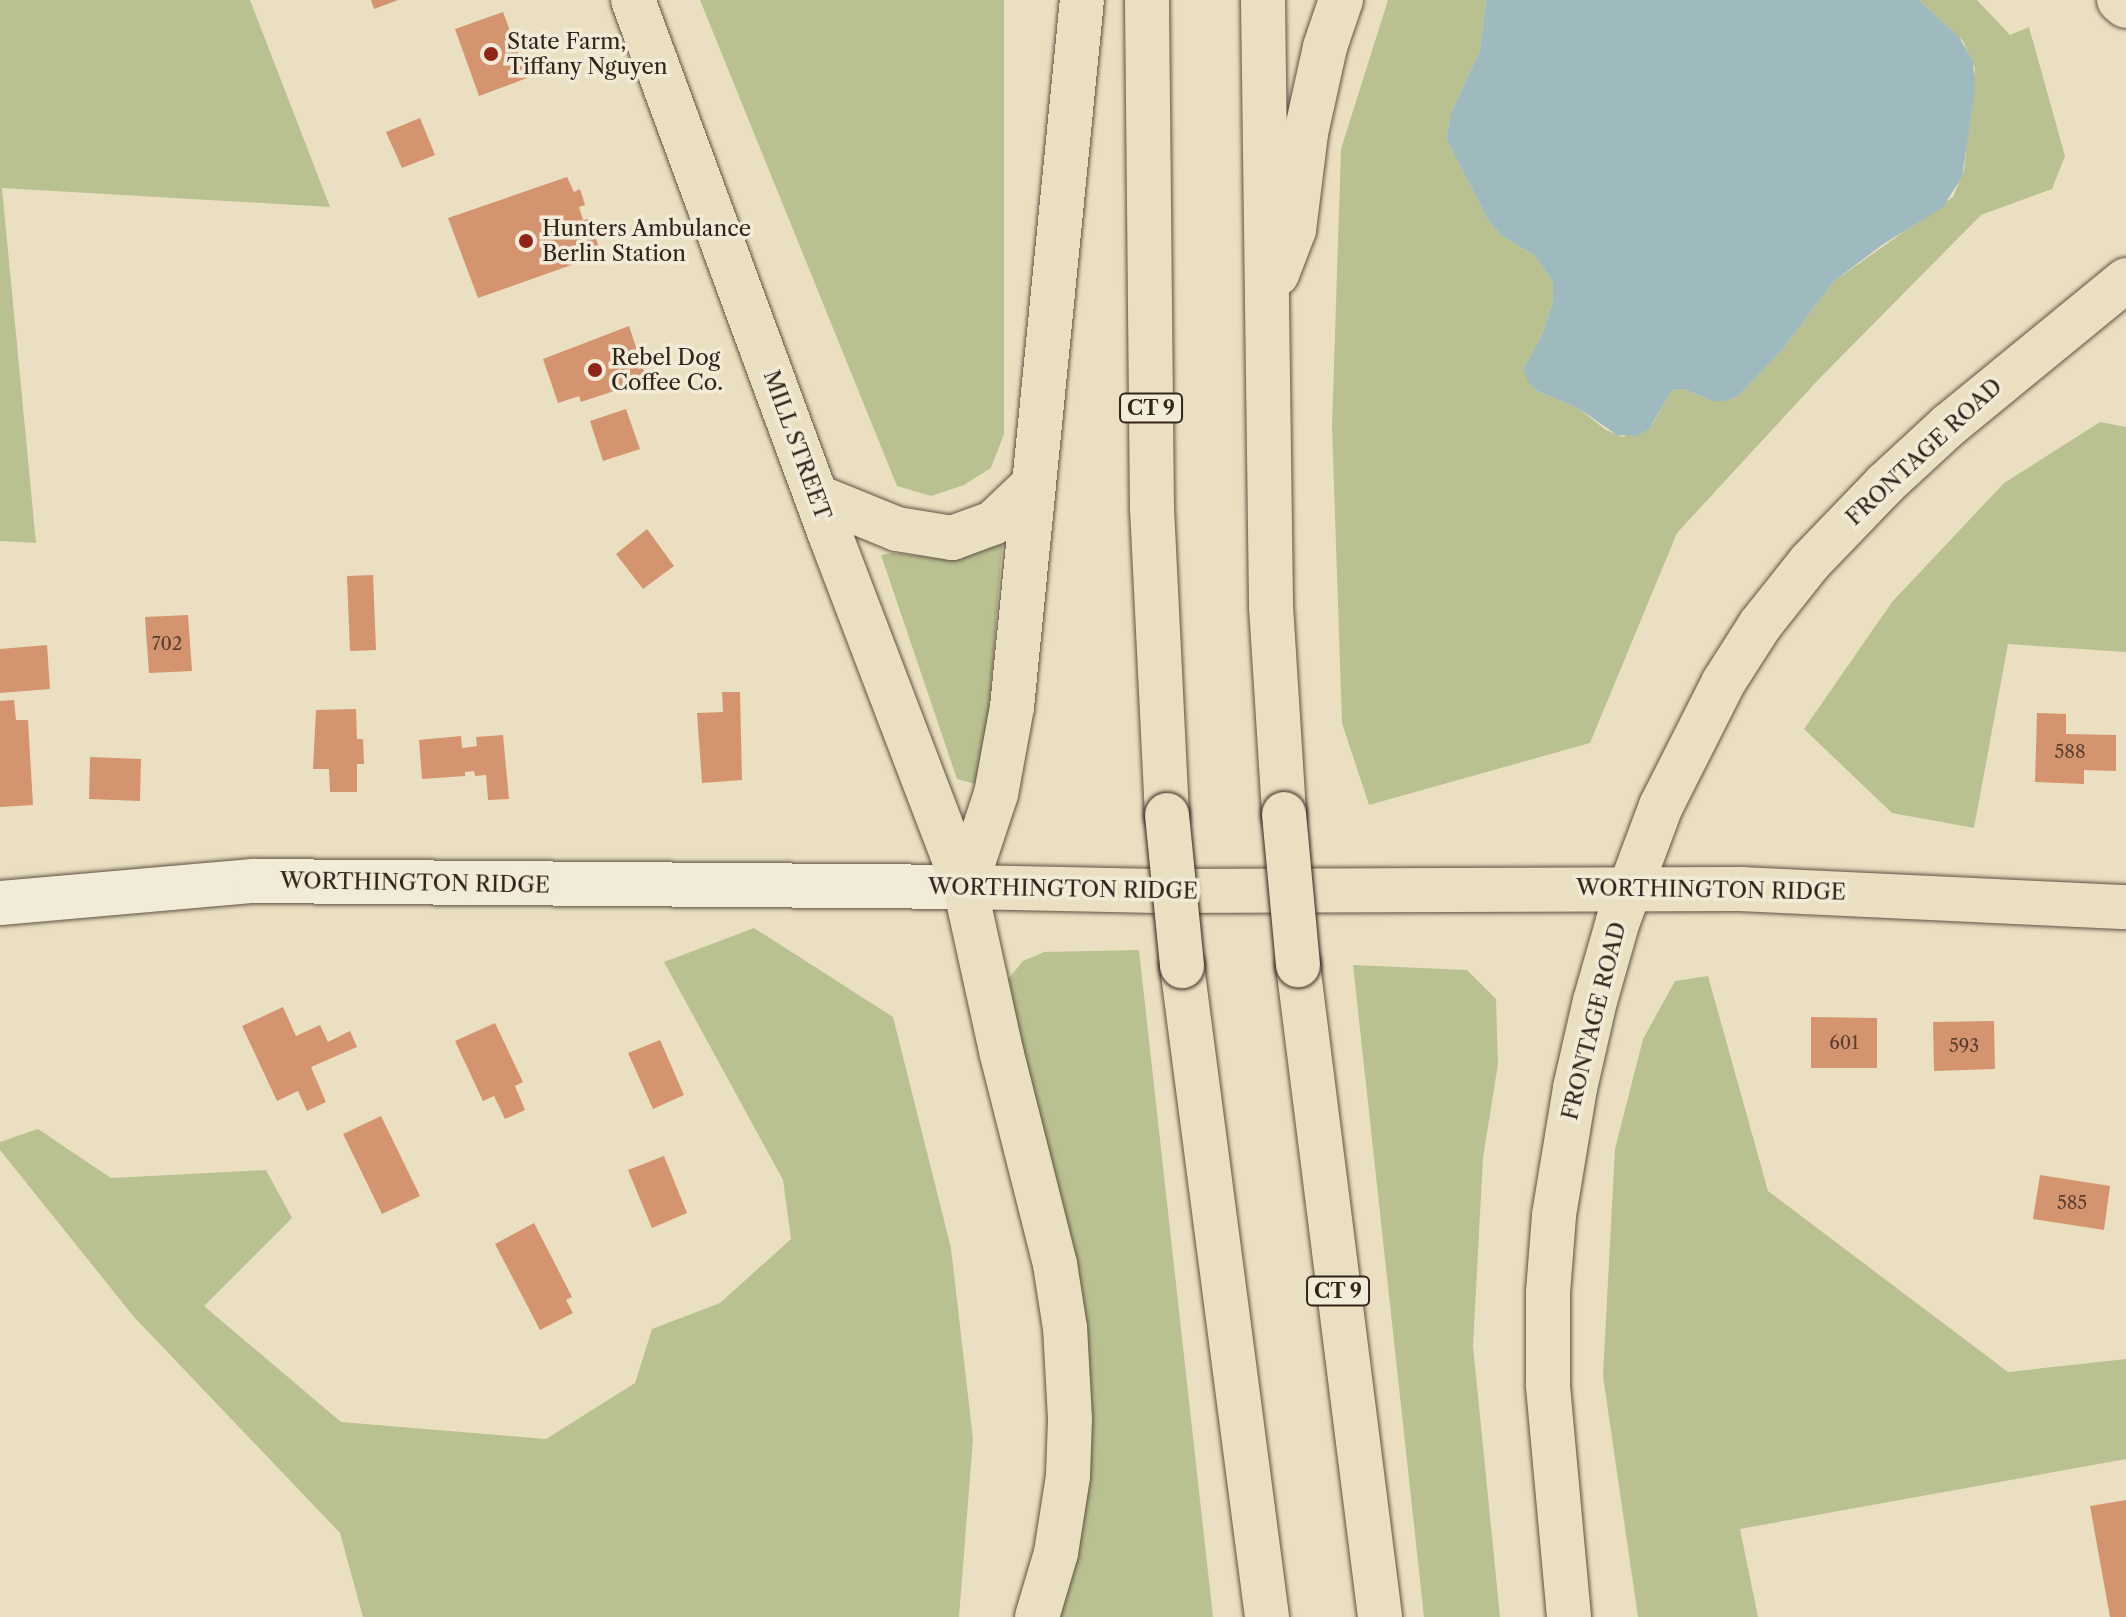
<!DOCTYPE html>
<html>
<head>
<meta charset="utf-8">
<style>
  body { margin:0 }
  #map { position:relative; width:2126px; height:1617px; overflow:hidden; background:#eae0c1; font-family:"Libre Caslon Text",serif }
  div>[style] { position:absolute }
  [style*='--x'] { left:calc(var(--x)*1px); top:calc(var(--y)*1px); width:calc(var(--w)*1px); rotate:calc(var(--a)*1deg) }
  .green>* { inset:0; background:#bac191 }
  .water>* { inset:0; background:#9ebabf }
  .building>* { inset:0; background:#d4946f }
  .roads { filter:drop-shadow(0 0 2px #605244) drop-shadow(0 0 2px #605244) }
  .minor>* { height:44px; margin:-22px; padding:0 22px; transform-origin:22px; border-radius:22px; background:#f1ebd7 }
  .major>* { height:44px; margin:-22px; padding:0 22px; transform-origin:22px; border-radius:22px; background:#eae0c1 }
  .highway>* { height:44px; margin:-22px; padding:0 22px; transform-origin:22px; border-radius:22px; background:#eae0c1 }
  .bridges { filter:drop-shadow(0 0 2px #32231b) drop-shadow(0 0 2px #32231b) }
  .highway-bridge>* { height:44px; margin:-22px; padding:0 22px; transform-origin:22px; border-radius:22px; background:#eae0c1 }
  .dots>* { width:22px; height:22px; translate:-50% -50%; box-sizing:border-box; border:4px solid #f1ebd7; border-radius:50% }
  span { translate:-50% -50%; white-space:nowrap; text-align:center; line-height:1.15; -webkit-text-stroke:7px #f1ebd7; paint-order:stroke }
  .number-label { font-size:18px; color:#5a3f30 }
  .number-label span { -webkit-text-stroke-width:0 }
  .shield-label span { padding:2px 6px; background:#f1ebd7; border:2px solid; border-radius:6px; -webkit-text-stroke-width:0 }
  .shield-label { font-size:20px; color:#32231b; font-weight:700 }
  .poi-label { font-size:22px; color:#32231b }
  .left { translate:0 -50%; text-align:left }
  .street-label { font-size:22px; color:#32231b }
</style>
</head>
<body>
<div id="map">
  <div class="green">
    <div style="clip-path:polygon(0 0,250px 0,330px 207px,2px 188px,36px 543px,0 541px)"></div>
    <div style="clip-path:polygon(700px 0,1004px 0,1004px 434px,991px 468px,964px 485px,931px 496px,897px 486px)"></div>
    <div style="clip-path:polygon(1388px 0,1486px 0,1480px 50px,1451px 113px,1446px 139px,1488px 220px,1502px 236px,1534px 255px,1553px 282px,1553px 301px,1541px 337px,1523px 369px,1537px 391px,1578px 408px,1606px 430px,1623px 437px,1653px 423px,1672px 390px,1684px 389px,1713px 401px,1726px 401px,1738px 396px,1782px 350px,1833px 282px,1953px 197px,1964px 170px,1975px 68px,1963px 41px,1919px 0,1977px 0,2010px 35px,2029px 27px,2065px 156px,2052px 189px,1981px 215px,1818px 380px,1677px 533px,1590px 743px,1369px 805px,1342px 723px,1332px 427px,1341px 149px)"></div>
    <div style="clip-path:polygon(2100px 422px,2126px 427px,2126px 652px,2008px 644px,1974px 828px,1892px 813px,1804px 729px,1892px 602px,2004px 483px)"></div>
    <div style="clip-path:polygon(1003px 534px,985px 762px,975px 784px,957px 779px,881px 555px,891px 553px,935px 558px,986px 550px)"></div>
    <div style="clip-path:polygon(754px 928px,893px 1017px,951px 1248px,973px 1439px,959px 1617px,363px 1617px,340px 1533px,134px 1317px,0 1150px,0 1142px,38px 1129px,111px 1178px,266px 1170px,292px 1218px,204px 1306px,341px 1422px,546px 1439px,635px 1383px,652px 1329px,720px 1303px,791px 1239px,783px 1180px,664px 962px)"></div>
    <div style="clip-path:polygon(1139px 950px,1213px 1617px,1052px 1617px,1079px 1501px,1006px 1007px,1008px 979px,1023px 961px,1044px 952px)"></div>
    <div style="clip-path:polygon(1353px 965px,1467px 970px,1496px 999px,1498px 1064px,1483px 1158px,1473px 1346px,1500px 1617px,1424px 1617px)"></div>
    <div style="clip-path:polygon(1708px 976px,1768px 1191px,2008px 1372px,2126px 1359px,2126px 1459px,1740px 1529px,1758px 1617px,1638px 1617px,1603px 1376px,1615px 1149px,1643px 1039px,1675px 981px)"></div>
  </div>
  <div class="water">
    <div style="clip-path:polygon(1486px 0,1919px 0,1959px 37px,1973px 61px,1975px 89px,1962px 177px,1943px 207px,1882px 245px,1833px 282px,1782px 350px,1738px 396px,1726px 401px,1713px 401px,1684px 389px,1672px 390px,1649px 429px,1636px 436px,1617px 435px,1578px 408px,1537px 391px,1528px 381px,1523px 369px,1541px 337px,1553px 301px,1553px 282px,1534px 255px,1502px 236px,1488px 220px,1446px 139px,1451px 113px,1480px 50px)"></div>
  </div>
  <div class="building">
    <div style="clip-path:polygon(371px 0,398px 0,374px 9px)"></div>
    <div style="clip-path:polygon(503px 12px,527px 78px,479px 96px,455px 29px)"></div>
    <div style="clip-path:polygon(420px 118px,435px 155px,402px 168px,386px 132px)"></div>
    <div style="clip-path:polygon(567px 177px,574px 192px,580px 189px,585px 205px,579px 207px,583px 220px,589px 219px,600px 250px,577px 263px,478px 298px,448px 218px)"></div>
    <div style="clip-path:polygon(629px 326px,647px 380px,581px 402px,579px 396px,558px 403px,543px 359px)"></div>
    <div style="clip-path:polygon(626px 409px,640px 449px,603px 461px,590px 421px)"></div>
    <div style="clip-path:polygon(647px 529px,674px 566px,643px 589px,616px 554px)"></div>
    <div style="clip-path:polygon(373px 575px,376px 650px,350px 651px,347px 576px)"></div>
    <div style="clip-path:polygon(188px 615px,192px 671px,149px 673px,145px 617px)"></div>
    <div style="clip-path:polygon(47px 645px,50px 689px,0 693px,0 649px)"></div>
    <div style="clip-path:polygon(722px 692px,740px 692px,742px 780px,702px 783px,697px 713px,723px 712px)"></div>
    <div style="clip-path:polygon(14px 700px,16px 720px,28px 720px,33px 805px,0 807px,0 701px)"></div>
    <div style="clip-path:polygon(356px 709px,357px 739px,363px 739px,364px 764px,357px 764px,357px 792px,330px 792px,329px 769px,313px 769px,316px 710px)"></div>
    <div style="clip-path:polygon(2037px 713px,2066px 714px,2066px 734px,2116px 735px,2116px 771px,2084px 770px,2084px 784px,2035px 782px)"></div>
    <div style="clip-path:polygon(503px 735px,509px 799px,488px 800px,486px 775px,475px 776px,474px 771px,465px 772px,465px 776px,422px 779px,419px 740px,461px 736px,462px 748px,477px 746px,476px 737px)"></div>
    <div style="clip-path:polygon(90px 757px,141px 759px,140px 801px,89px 799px)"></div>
    <div style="clip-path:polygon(283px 1007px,296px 1036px,320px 1025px,328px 1042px,350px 1031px,357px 1047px,311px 1067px,326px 1102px,307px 1111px,298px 1091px,277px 1101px,242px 1026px)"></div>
    <div style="clip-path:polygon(1811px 1017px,1877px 1018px,1877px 1068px,1811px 1068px)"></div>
    <div style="clip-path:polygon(1994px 1021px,1995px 1069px,1934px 1071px,1933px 1022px)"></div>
    <div style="clip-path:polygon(495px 1023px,523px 1082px,515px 1086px,525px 1110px,505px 1119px,494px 1096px,483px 1101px,455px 1041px)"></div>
    <div style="clip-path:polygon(660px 1040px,684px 1095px,653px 1109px,628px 1053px)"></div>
    <div style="clip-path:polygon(381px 1116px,420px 1196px,382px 1214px,343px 1134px)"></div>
    <div style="clip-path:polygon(664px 1156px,687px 1213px,652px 1228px,628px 1170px)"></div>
    <div style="clip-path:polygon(2040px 1175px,2110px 1186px,2104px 1230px,2033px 1219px)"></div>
    <div style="clip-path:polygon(534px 1223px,572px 1297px,566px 1300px,573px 1313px,540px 1330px,495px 1244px)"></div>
    <div style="clip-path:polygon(2126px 1500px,2126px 1617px,2110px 1617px,2090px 1506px)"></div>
  </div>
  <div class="roads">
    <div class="minor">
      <div style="--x:0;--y:903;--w:255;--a:-5"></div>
      <div style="--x:254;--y:881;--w:711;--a:0.48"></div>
    </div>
    <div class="major">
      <div style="--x:633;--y:0;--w:572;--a:69.76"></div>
      <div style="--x:831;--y:537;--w:375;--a:69.1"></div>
      <div style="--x:965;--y:887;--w:194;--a:1.2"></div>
      <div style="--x:1159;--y:891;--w:582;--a:-0.2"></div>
      <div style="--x:1741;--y:889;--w:385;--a:2.7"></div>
      <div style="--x:1569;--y:1617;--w:234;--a:-95.2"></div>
      <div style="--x:1548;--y:1384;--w:92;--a:-90"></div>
      <div style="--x:1548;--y:1292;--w:77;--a:-85.5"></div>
      <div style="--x:1554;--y:1215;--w:129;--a:-80.6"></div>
      <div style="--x:1575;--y:1088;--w:89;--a:-77.1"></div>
      <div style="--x:1595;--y:1001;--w:83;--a:-74"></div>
      <div style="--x:1618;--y:921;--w:123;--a:-69.5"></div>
      <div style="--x:1661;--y:806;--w:138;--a:-63.2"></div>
      <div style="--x:1723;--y:683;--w:69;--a:-57.5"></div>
      <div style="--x:1760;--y:625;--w:80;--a:-51.6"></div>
      <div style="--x:1810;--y:562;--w:108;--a:-46.1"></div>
      <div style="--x:1885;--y:484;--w:87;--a:-42.7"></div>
      <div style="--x:1949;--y:425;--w:229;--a:-39.3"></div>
    </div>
    <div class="highway">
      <div style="--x:1147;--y:0;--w:508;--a:89.44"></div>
      <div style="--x:1152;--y:508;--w:307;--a:87.2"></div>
      <div style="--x:1263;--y:0;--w:606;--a:89.24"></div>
      <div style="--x:1271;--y:606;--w:208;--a:86.4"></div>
      <div style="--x:2119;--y:0;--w:9;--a:41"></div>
      <div style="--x:1277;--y:274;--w:47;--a:-68.9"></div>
      <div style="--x:1294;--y:230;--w:98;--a:-82.9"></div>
      <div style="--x:1306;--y:133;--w:88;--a:-77.5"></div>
      <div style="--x:1325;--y:47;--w:50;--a:-71.2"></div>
      <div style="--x:816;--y:496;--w:87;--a:22.2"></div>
      <div style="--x:897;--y:529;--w:56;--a:9.3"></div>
      <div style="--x:952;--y:538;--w:44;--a:-20.1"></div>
      <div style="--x:993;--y:523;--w:55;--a:-43.5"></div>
      <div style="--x:1298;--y:965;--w:657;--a:82.83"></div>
      <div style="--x:1182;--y:966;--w:657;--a:82.56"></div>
      <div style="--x:1037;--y:1617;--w:67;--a:-73.5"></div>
      <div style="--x:1056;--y:1553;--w:78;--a:-81.1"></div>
      <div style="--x:1068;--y:1476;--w:57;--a:-88"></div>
      <div style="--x:1070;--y:1419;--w:91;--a:-93.1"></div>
      <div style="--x:1065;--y:1328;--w:65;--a:-98.9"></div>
      <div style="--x:1055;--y:1264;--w:216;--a:-104.2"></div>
      <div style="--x:1002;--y:1055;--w:172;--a:-102.4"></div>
      <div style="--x:965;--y:887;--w:98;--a:-71.6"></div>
      <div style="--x:996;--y:794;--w:88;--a:-79.6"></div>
      <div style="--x:1012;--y:707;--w:710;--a:-84.35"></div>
    </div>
  </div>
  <div class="bridges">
    <div class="highway-bridge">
      <div style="--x:1284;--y:814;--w:152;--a:84.7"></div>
      <div style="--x:1167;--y:815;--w:152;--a:84.3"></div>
    </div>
  </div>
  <div class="dots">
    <div style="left:491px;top:54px;background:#8f2418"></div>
    <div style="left:526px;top:241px;background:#8f2418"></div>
    <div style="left:595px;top:370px;background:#8f2418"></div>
  </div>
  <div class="number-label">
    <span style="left:167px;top:644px">702</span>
    <span style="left:2070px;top:752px">588</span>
    <span style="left:1844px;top:1043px">601</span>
    <span style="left:1964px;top:1046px">593</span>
    <span style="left:2072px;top:1203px">585</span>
  </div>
  <div class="shield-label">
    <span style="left:1151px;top:408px">CT 9</span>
    <span style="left:1338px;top:1291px">CT 9</span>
  </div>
  <div class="poi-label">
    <span class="left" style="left:507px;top:54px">State Farm,<br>Tiffany Nguyen</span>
    <span class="left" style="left:542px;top:241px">Hunters Ambulance<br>Berlin Station</span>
    <span class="left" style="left:611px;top:370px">Rebel Dog<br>Coffee Co.</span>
  </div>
  <div class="street-label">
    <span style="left:797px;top:445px;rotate:70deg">MILL STREET</span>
    <span style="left:1924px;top:452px;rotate:-43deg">FRONTAGE ROAD</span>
    <span style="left:415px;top:883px;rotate:1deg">WORTHINGTON RIDGE</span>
    <span style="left:1063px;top:889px;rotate:1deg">WORTHINGTON RIDGE</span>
    <span style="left:1711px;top:890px;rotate:1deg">WORTHINGTON RIDGE</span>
    <span style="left:1594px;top:1021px;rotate:-76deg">FRONTAGE ROAD</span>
  </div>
</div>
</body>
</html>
